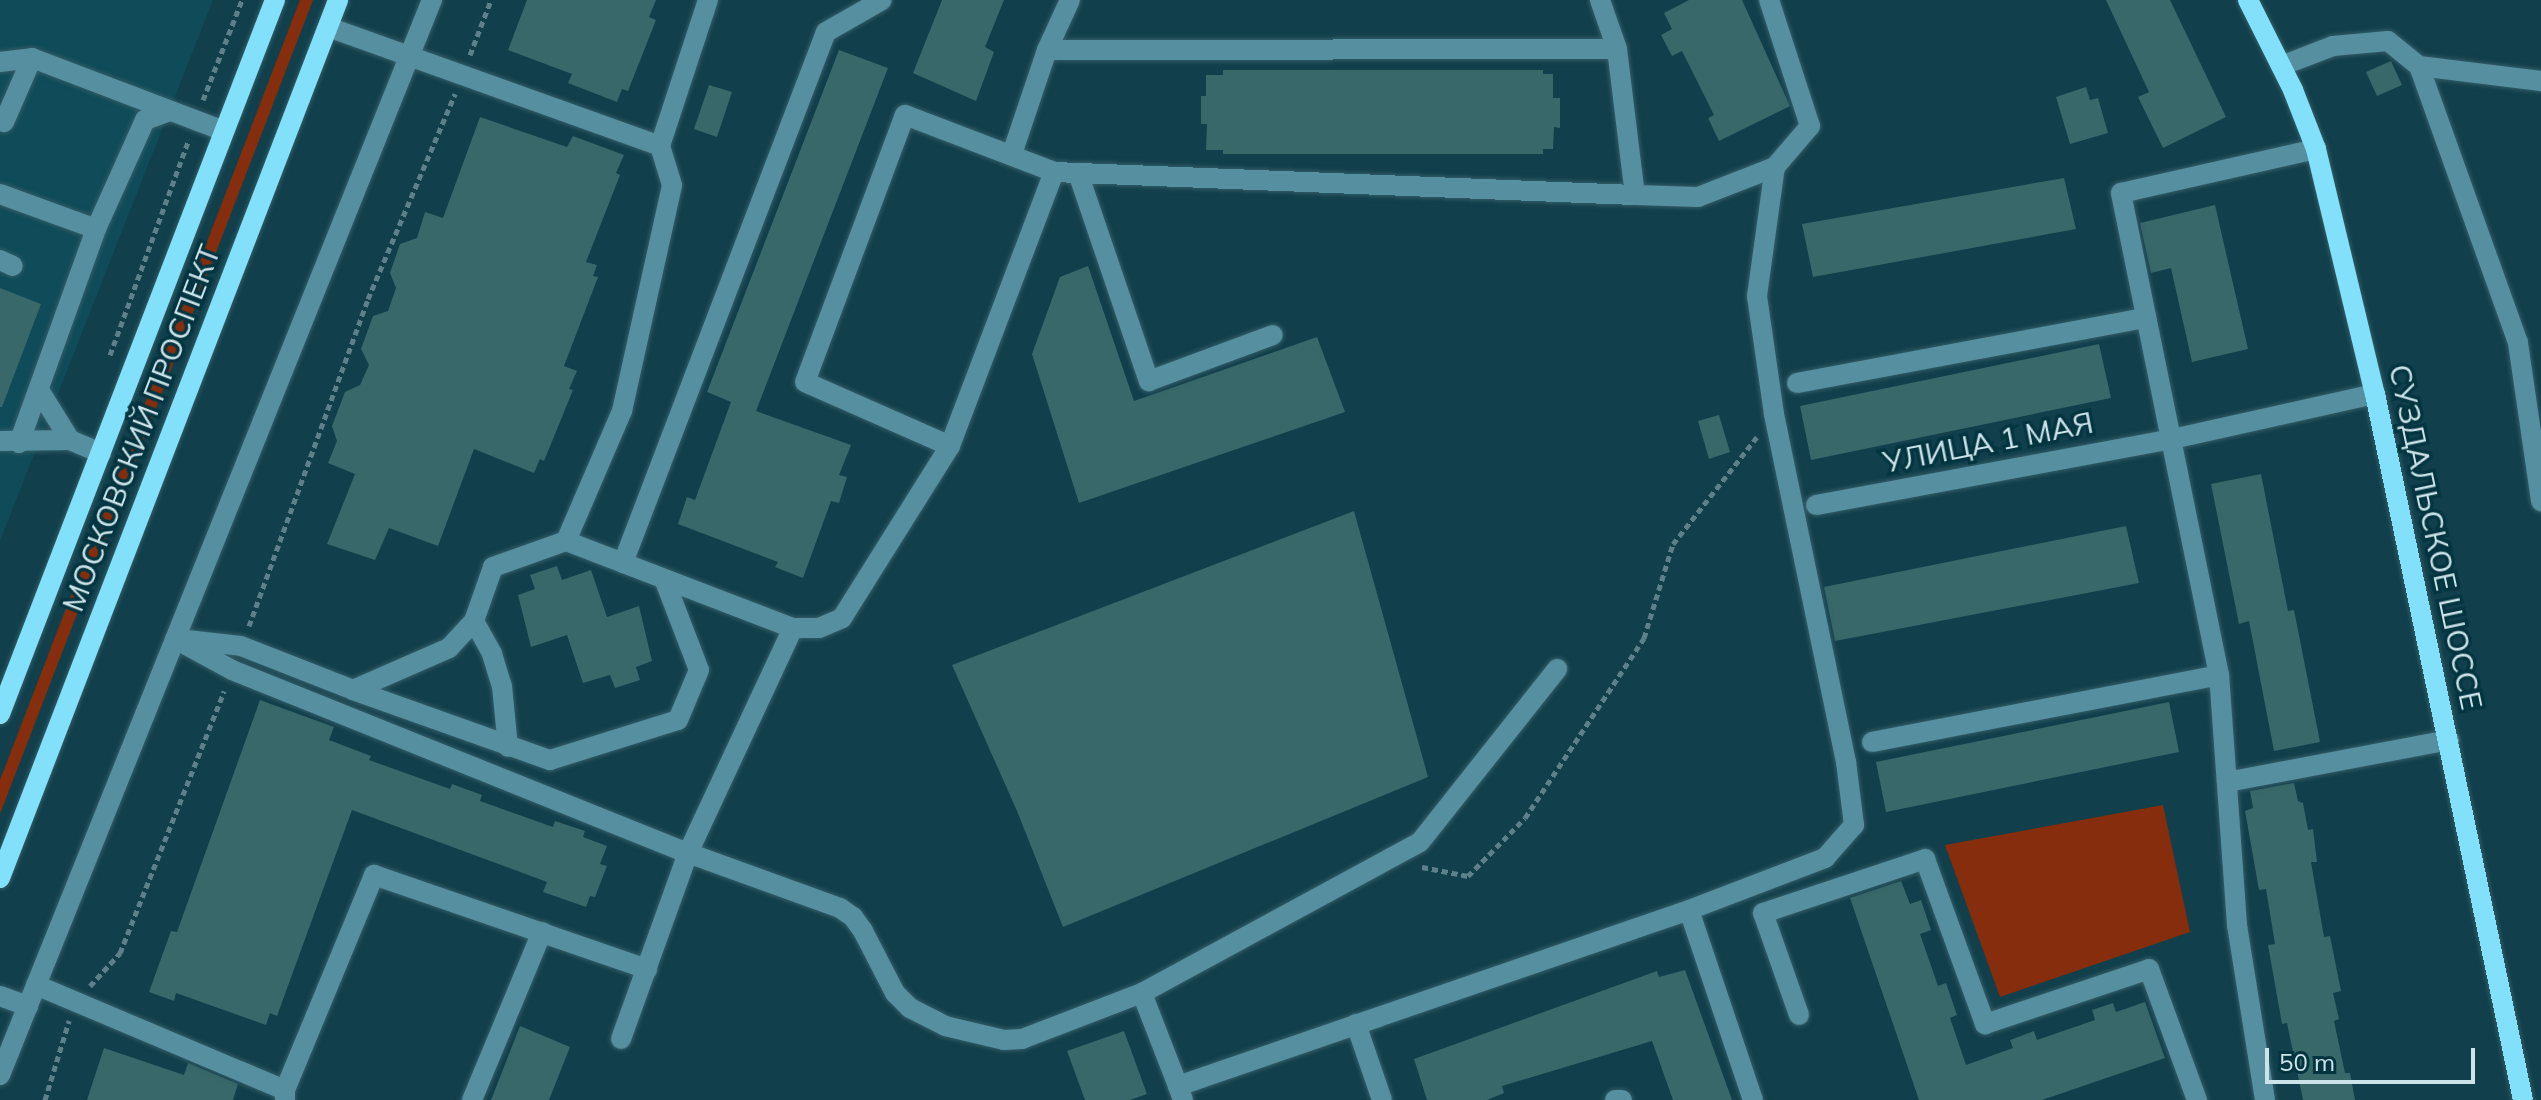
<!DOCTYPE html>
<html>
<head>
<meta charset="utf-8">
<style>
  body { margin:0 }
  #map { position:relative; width:2541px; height:1100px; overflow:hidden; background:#113f4b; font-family:Mulish,sans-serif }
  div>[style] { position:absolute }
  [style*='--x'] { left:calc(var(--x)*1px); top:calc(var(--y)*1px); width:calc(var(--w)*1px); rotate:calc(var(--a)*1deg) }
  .built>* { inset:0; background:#0f4b59 }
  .green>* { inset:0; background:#852d0d }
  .building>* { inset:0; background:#386869 }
  .path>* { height:5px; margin-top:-2.5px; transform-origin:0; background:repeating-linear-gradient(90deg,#5d818b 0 6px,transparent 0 10px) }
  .roads { filter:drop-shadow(0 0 2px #335d68) drop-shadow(0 0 2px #335d68) }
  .minor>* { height:20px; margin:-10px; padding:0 10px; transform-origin:10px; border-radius:10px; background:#568f9f }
  .major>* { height:20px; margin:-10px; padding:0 10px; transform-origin:10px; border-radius:10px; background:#82e0fb }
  span { translate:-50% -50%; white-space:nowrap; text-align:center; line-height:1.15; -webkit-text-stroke:7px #033540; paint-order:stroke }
  .street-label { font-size:30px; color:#cce3ea }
  .scale { position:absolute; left:2265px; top:1048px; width:210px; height:36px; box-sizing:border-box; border:4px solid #cce3ea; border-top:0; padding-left:10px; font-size:24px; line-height:28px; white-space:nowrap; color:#cce3ea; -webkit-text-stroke:6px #033540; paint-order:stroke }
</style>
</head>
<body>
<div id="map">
  <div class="built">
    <div style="clip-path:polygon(0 0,213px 0,0 541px)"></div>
  </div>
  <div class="green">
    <div style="clip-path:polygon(300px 0,313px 0,0 814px,0 780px)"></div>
    <div style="clip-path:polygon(2163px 805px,2190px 932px,2000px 997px,1945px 845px)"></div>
  </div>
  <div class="building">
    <div style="clip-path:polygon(527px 0,656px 0,649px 17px,656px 20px,628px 91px,622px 89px,617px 102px,568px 83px,572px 74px,508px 50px)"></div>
    <div style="clip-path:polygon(942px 0,1004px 0,985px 47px,994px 52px,976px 101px,913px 73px)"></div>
    <div style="clip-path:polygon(1689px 0,1742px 0,1790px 106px,1719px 141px,1708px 118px,1714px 115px,1682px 51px,1672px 56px,1661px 35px,1672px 29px,1664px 13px)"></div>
    <div style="clip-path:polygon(2106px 0,2170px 0,2226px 117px,2163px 148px,2138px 97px,2149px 92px)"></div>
    <div style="clip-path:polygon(839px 50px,888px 68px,756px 411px,851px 445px,839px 475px,847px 477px,839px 503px,831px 501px,803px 578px,775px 567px,778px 562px,678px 524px,687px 497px,695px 500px,731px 402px,707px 392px)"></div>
    <div style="clip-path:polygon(2391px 61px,2402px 85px,2377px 96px,2366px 72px)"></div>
    <div style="clip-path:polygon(1223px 70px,1543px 70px,1543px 74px,1553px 74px,1553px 98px,1560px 98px,1560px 128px,1554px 127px,1553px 149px,1543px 149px,1543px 154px,1223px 154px,1223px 150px,1206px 150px,1207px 124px,1201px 124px,1201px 96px,1206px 96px,1206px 75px,1223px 75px)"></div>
    <div style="clip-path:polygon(709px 85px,732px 92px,717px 137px,694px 129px)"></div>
    <div style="clip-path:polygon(2086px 87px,2090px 100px,2098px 98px,2108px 133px,2070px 144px,2056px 97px)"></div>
    <div style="clip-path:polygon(480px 117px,567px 147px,573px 136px,624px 155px,616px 173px,620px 175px,586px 262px,597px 265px,593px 276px,598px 277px,564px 366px,577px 371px,569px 389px,573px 390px,544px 461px,540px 459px,534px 473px,474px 449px,438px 546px,389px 528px,375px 560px,327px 544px,355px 474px,328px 463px,337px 441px,332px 426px,345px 392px,360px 385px,369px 365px,361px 349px,373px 316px,388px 311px,396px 288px,390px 273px,400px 244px,417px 238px,425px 212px,443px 218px)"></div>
    <div style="clip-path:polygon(2064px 178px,2076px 229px,1813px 277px,1802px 224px)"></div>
    <div style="clip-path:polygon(2215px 205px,2248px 349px,2192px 362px,2171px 268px,2151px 273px,2140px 223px)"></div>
    <div style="clip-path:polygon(1088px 266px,1134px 401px,1317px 337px,1345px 412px,1079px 503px,1032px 354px,1060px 277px)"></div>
    <div style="clip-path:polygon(0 288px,41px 304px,2px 407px,0 407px)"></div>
    <div style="clip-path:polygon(2099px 344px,2111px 398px,1811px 460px,1800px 406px)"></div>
    <div style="clip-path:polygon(1719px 415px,1730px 452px,1709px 459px,1698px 421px)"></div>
    <div style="clip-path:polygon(2261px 474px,2288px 611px,2294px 610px,2320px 742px,2274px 751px,2249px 621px,2239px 624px,2211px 484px)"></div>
    <div style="clip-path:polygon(1354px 511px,1428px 777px,1063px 927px,1017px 811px,952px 665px)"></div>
    <div style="clip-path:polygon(2126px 526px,2139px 583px,1835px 641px,1824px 587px)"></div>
    <div style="clip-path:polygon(557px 566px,562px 580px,591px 570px,607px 617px,639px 606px,652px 661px,636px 667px,640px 680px,615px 688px,610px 675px,583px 683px,567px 635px,531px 647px,518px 595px,535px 589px,530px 575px)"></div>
    <div style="clip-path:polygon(260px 700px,334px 727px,329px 740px,371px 756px,369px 760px,450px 789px,452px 784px,482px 795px,480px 801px,553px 827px,555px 821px,585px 831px,583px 837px,607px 846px,600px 864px,607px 866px,595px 897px,590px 896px,586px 907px,543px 892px,547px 882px,352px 810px,277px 1016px,270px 1013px,266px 1025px,176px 993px,174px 1001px,149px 992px,171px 931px,177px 932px)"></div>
    <div style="clip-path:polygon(2169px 702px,2179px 752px,1886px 812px,1876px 762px)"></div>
    <div style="clip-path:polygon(2294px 783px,2298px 801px,2303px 803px,2308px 830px,2313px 829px,2317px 862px,2311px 862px,2324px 937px,2330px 936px,2341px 991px,2333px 993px,2339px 1019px,2334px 1021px,2345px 1073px,2350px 1073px,2355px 1100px,2303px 1100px,2287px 1023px,2282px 1024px,2268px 945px,2275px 944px,2266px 889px,2259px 890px,2245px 811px,2253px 808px,2250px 791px)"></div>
    <div style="clip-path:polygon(1901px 881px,1910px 904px,1921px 900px,1931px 930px,1920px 934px,1938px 986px,1946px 983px,1957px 1015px,1950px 1018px,1966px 1065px,2013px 1048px,2010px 1040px,2034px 1031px,2037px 1040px,2095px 1020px,2092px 1010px,2113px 1003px,2116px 1012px,2145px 1002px,2165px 1058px,2042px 1100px,1919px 1100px,1850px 898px)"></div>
    <div style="clip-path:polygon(1685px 970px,1732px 1100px,1673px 1100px,1652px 1041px,1502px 1086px,1504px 1093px,1487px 1100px,1427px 1100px,1414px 1059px,1657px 971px,1659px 977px)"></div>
    <div style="clip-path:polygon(520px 1026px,570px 1047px,549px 1100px,491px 1100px)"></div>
    <div style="clip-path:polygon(1124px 1031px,1147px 1094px,1130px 1100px,1085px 1100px,1067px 1051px)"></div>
    <div style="clip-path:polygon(104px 1048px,184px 1075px,188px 1063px,238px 1084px,233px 1100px,87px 1100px)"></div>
  </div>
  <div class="path">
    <div style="--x:470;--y:55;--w:59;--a:-69.1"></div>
    <div style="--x:203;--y:100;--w:107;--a:-68.7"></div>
    <div style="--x:110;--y:355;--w:230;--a:-69.9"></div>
    <div style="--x:249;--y:626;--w:348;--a:-70"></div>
    <div style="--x:368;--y:299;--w:223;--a:-67"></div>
    <div style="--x:1422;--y:867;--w:47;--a:11.1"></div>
    <div style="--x:1468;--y:876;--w:81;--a:-45.5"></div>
    <div style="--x:1525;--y:818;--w:216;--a:-56.5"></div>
    <div style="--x:1644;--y:638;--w:98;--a:-72.9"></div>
    <div style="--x:1673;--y:544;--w:136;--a:-51.9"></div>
    <div style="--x:90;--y:986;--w:45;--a:-47.7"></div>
    <div style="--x:120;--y:953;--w:282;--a:-68.3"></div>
    <div style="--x:45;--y:1100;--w:83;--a:-73.1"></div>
  </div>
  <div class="roads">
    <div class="minor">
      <div style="--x:1600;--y:0;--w:52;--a:70.9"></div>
      <div style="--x:1617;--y:49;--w:147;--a:83"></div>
      <div style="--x:1635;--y:195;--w:63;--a:1.8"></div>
      <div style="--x:1698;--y:197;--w:83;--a:-21.3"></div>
      <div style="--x:1775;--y:167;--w:54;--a:-49.5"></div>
      <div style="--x:1810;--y:126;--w:133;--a:-108"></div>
      <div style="--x:328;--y:27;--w:353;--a:19.7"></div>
      <div style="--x:1047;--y:50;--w:570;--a:-0.1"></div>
      <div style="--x:32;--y:58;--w:205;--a:20.8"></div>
      <div style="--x:0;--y:62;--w:32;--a:-7"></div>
      <div style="--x:32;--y:58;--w:70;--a:113.6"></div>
      <div style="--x:2281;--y:66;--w:56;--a:-21"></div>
      <div style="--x:2333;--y:46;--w:55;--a:-5.2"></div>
      <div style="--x:2388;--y:41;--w:40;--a:39"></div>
      <div style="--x:2419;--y:66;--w:294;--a:70.3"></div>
      <div style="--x:2518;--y:343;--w:160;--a:81.7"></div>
      <div style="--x:2419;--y:66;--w:123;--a:7"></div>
      <div style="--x:1012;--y:154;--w:110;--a:-71.4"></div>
      <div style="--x:1047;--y:50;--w:55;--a:-65.3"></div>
      <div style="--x:1054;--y:172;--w:293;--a:110.8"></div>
      <div style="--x:950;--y:446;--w:158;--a:-156.2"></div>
      <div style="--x:805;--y:382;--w:285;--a:-69.5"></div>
      <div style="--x:905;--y:115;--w:160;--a:20.9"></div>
      <div style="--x:1054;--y:172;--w:581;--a:2.27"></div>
      <div style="--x:1078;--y:173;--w:220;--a:71.2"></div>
      <div style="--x:1149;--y:381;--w:132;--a:-20.4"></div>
      <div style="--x:0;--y:194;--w:102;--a:20"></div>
      <div style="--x:0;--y:260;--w:14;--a:25"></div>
      <div style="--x:1797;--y:383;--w:355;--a:-10.6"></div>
      <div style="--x:39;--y:390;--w:59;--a:58.2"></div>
      <div style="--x:0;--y:441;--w:70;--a:-0.8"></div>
      <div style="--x:70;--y:440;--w:34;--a:23"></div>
      <div style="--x:19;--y:443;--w:227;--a:-70.2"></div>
      <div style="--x:96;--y:229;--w:120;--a:-65.8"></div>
      <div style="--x:145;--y:120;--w:27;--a:-20"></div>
      <div style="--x:1816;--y:505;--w:362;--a:-10.5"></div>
      <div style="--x:2172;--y:439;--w:208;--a:-12.5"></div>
      <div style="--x:566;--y:541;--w:142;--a:-66.7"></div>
      <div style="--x:622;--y:411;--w:231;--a:-77.5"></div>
      <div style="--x:672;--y:185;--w:41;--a:-107.1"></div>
      <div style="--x:660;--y:146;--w:154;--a:-71.8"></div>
      <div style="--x:623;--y:563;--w:568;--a:-69.08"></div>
      <div style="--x:826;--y:32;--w:64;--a:-29.7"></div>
      <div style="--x:474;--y:621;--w:38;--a:61"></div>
      <div style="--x:492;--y:654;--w:34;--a:73"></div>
      <div style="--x:502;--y:686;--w:61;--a:84.4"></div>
      <div style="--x:175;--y:639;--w:65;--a:28.5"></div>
      <div style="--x:232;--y:670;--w:491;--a:21.9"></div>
      <div style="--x:688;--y:853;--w:162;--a:19.9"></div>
      <div style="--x:840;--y:908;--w:16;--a:35"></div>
      <div style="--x:853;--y:917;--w:17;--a:54"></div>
      <div style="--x:863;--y:931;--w:70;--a:62.7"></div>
      <div style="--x:895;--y:993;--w:21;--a:45"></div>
      <div style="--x:910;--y:1008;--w:39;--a:27"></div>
      <div style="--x:945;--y:1026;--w:61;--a:13.3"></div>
      <div style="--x:1004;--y:1040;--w:18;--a:-3"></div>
      <div style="--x:1022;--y:1039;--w:129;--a:-21"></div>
      <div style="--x:187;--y:640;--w:54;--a:6.3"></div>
      <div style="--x:241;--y:646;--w:120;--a:21.4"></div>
      <div style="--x:353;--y:690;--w:105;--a:-23.6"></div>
      <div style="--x:449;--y:648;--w:37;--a:-47"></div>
      <div style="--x:474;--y:621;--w:57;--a:-70.6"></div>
      <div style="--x:493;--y:567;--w:77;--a:-19.6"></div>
      <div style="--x:566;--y:541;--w:243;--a:21"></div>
      <div style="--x:793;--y:628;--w:26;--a:0"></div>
      <div style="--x:819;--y:628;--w:25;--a:-23"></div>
      <div style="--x:842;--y:618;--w:203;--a:-57.9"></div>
      <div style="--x:353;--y:690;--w:209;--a:19.6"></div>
      <div style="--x:550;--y:760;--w:134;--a:-17.4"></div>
      <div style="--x:678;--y:720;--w:54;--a:-67.2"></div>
      <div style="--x:699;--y:670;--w:97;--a:-111"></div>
      <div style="--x:1872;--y:742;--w:353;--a:-10.9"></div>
      <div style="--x:2227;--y:782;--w:226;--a:-10.7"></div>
      <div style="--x:1689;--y:910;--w:146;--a:-20.9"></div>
      <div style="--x:1825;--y:858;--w:44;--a:-48.7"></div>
      <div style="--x:1854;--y:825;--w:64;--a:-97.2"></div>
      <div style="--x:1846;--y:762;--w:355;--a:-101.7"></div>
      <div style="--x:1774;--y:414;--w:119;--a:-98.2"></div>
      <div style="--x:1757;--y:296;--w:130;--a:-82.1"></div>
      <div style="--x:36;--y:985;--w:270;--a:22.9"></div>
      <div style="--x:0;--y:996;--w:30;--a:20"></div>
      <div style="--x:1799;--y:1015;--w:108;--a:-109.4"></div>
      <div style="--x:1763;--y:913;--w:171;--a:-18.4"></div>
      <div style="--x:1925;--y:859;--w:176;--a:70"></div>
      <div style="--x:1985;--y:1024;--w:173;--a:-18.5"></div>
      <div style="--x:2149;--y:969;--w:140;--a:69.9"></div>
      <div style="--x:1356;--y:1024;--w:80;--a:71.1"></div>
      <div style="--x:621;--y:1039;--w:198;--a:-70.2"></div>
      <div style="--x:688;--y:853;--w:248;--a:-65"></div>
      <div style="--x:0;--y:1075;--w:1159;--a:-68.11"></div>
      <div style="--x:1178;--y:1086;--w:100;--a:-111.2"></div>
      <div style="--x:1142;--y:993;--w:316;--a:-28.5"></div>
      <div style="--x:1420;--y:842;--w:221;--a:-51.6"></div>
      <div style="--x:285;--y:1100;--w:10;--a:-90"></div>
      <div style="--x:285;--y:1090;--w:233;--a:-67.5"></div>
      <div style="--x:374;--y:875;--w:289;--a:19"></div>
      <div style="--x:472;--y:1100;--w:182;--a:-67.4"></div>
      <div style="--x:1183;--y:1100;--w:15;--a:-110"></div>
      <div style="--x:1178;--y:1086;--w:540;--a:-19"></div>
      <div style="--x:1689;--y:910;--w:200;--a:71.4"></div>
      <div style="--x:1615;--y:1100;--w:7;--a:0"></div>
      <div style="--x:2265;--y:1100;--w:177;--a:-99.1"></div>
      <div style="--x:2237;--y:925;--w:251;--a:-94.1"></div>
      <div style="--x:2219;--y:675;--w:492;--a:-101.5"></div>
      <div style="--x:2121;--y:193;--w:200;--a:-12.7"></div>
    </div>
    <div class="major">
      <div style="--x:2248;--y:0;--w:101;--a:63.4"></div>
      <div style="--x:2293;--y:90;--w:63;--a:68.7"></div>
      <div style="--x:2316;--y:149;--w:252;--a:76.5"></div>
      <div style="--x:2375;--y:394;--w:721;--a:78.16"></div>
      <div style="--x:0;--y:714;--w:765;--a:-68.94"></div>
      <div style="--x:0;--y:878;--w:941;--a:-68.94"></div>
    </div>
  </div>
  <div class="street-label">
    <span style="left:141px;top:428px;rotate:-69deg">МОСКОВСКИЙ ПРОСПЕКТ</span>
    <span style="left:1988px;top:442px;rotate:-11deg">УЛИЦА 1 МАЯ</span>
    <span style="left:2436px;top:537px;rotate:78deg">СУЗДАЛЬСКОЕ ШОССЕ</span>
  </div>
  <div class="scale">50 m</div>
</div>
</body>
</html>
